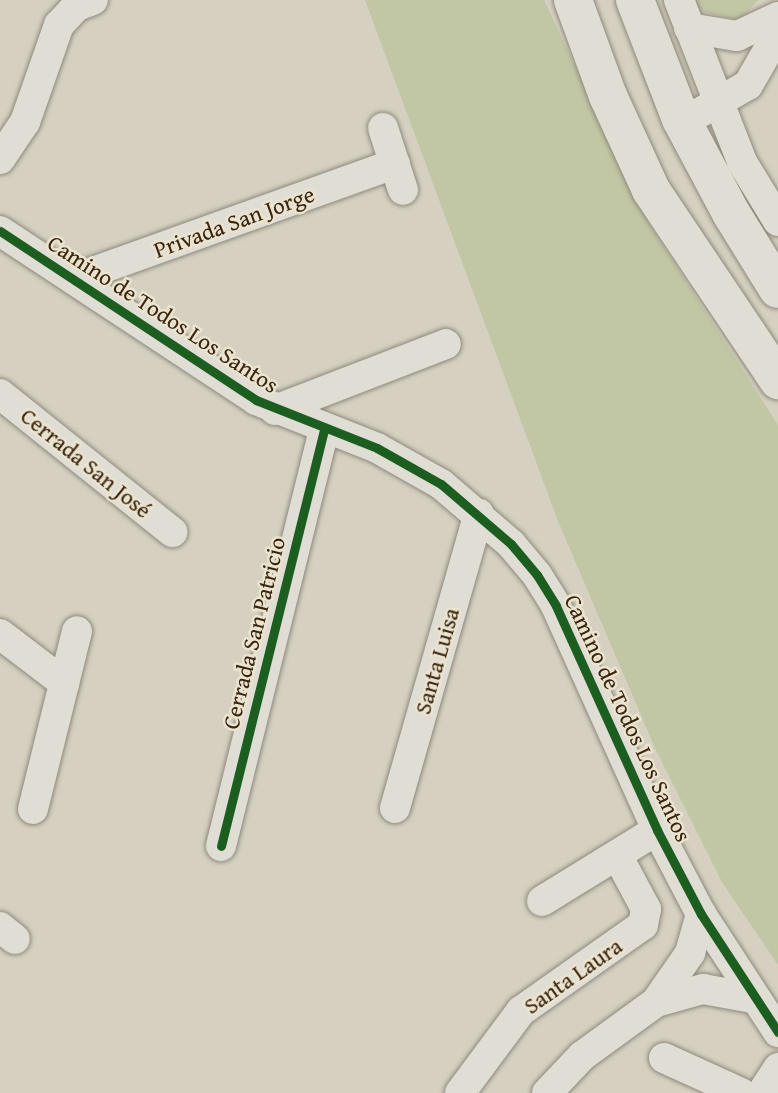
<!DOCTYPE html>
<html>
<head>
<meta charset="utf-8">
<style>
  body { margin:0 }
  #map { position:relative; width:778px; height:1093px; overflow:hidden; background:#d5d0c0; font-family:"Gentium Book Plus",serif }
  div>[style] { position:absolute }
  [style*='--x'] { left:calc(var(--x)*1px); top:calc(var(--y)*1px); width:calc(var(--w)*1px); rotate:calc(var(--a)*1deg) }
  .green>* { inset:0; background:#c1c6a4 }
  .roads { filter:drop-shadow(0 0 2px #8f897d) drop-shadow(0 0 2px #8f897d) }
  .minor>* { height:30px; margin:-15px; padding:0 15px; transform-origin:15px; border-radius:15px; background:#e0ddd4 }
  .secondary>* { height:38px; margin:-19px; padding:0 19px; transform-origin:19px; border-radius:19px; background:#e0ddd4 }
  .cycleway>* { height:9px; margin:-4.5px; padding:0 4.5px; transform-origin:4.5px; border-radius:4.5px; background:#1b5e20 }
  span { translate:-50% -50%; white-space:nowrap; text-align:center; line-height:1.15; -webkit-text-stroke:5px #eae3d0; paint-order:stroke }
  .street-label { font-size:23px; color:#3a250f }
</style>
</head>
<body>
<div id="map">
  <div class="green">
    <div style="clip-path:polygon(365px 0,544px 0,649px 224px,778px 425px,778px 965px,722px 882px,655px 748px,558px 521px)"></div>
    <div style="clip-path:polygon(692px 0,758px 0,741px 20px,695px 10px)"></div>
  </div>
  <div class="roads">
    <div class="minor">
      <div style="--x:679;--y:0;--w:174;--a:68.7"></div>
      <div style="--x:742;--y:162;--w:69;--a:58.6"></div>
      <div style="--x:689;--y:28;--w:49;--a:9.5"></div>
      <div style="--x:737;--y:36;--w:45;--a:-24.9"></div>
      <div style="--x:701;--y:112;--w:54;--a:-29.9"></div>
      <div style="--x:748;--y:85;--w:60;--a:-60"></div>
      <div style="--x:383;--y:128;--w:65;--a:72.1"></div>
      <div style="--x:0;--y:159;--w:45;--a:-56"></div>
      <div style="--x:25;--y:122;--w:103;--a:-70.7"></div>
      <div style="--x:59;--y:25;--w:26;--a:-47"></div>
      <div style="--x:77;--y:6;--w:17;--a:-21"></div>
      <div style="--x:0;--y:231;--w:307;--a:33.4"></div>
      <div style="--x:256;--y:400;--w:130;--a:21.6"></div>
      <div style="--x:377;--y:448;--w:73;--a:29.4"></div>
      <div style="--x:441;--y:484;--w:92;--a:40.6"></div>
      <div style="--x:511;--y:544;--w:40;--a:50"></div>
      <div style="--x:537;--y:575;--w:36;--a:58"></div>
      <div style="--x:556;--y:606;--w:246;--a:65.7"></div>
      <div style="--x:657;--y:830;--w:95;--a:62.4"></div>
      <div style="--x:701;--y:914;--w:141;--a:56.9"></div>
      <div style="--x:73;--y:279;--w:342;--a:-19.7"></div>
      <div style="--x:0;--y:394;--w:221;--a:38.7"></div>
      <div style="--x:275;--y:410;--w:183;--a:-21.1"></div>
      <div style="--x:0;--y:634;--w:81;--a:37.4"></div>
      <div style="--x:395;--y:808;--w:306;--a:-74.1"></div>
      <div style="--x:33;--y:809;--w:183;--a:-76.1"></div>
      <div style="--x:221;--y:846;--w:430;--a:-76.1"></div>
      <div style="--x:542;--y:901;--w:135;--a:-31.7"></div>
      <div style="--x:0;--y:927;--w:19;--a:39"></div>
      <div style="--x:656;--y:1002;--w:60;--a:-55.2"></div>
      <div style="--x:690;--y:953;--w:41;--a:-74.2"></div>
      <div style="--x:664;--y:1058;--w:85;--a:24.4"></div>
      <div style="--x:460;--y:1093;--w:102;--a:-53.4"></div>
      <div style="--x:521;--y:1011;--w:149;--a:-35.2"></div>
      <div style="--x:643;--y:925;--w:16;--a:-79"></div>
      <div style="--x:646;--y:909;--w:61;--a:-118.2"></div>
      <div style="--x:547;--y:1093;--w:51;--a:-46.6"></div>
      <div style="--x:582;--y:1056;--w:92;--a:-36.1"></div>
      <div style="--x:656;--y:1002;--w:49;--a:-15.5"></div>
      <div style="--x:703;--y:989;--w:50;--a:10.4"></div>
      <div style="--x:762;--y:1093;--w:30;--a:-57"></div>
    </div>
    <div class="secondary">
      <div style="--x:573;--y:0;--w:102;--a:70"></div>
      <div style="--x:608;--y:96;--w:103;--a:65.4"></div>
      <div style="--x:651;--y:190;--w:229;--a:56.2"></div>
      <div style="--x:635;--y:0;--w:128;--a:68.9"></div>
      <div style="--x:681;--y:119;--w:106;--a:62"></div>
      <div style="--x:731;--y:213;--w:89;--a:58.3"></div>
    </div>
  </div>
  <div class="cycleway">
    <div style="--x:0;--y:231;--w:307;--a:33.4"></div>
    <div style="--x:256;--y:400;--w:130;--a:21.6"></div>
    <div style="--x:377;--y:448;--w:73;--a:29.4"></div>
    <div style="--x:441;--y:484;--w:92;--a:40.6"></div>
    <div style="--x:511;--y:544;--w:40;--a:50"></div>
    <div style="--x:537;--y:575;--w:36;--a:58"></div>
    <div style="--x:556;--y:606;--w:246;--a:65.7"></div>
    <div style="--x:657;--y:830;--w:95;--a:62.4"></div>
    <div style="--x:701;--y:914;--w:141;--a:56.9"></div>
    <div style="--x:221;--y:846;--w:430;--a:-76.1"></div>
  </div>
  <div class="street-label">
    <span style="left:234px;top:222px;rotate:-20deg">Privada San Jorge</span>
    <span style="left:163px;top:314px;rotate:33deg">Camino de Todos Los Santos</span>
    <span style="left:86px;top:463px;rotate:39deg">Cerrada San José</span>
    <span style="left:254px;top:633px;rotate:-76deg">Cerrada San Patricio</span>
    <span style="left:437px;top:661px;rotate:-74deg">Santa Luisa</span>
    <span style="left:628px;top:718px;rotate:65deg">Camino de Todos Los Santos</span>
    <span style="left:573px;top:976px;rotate:-35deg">Santa Laura</span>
  </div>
</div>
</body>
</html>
